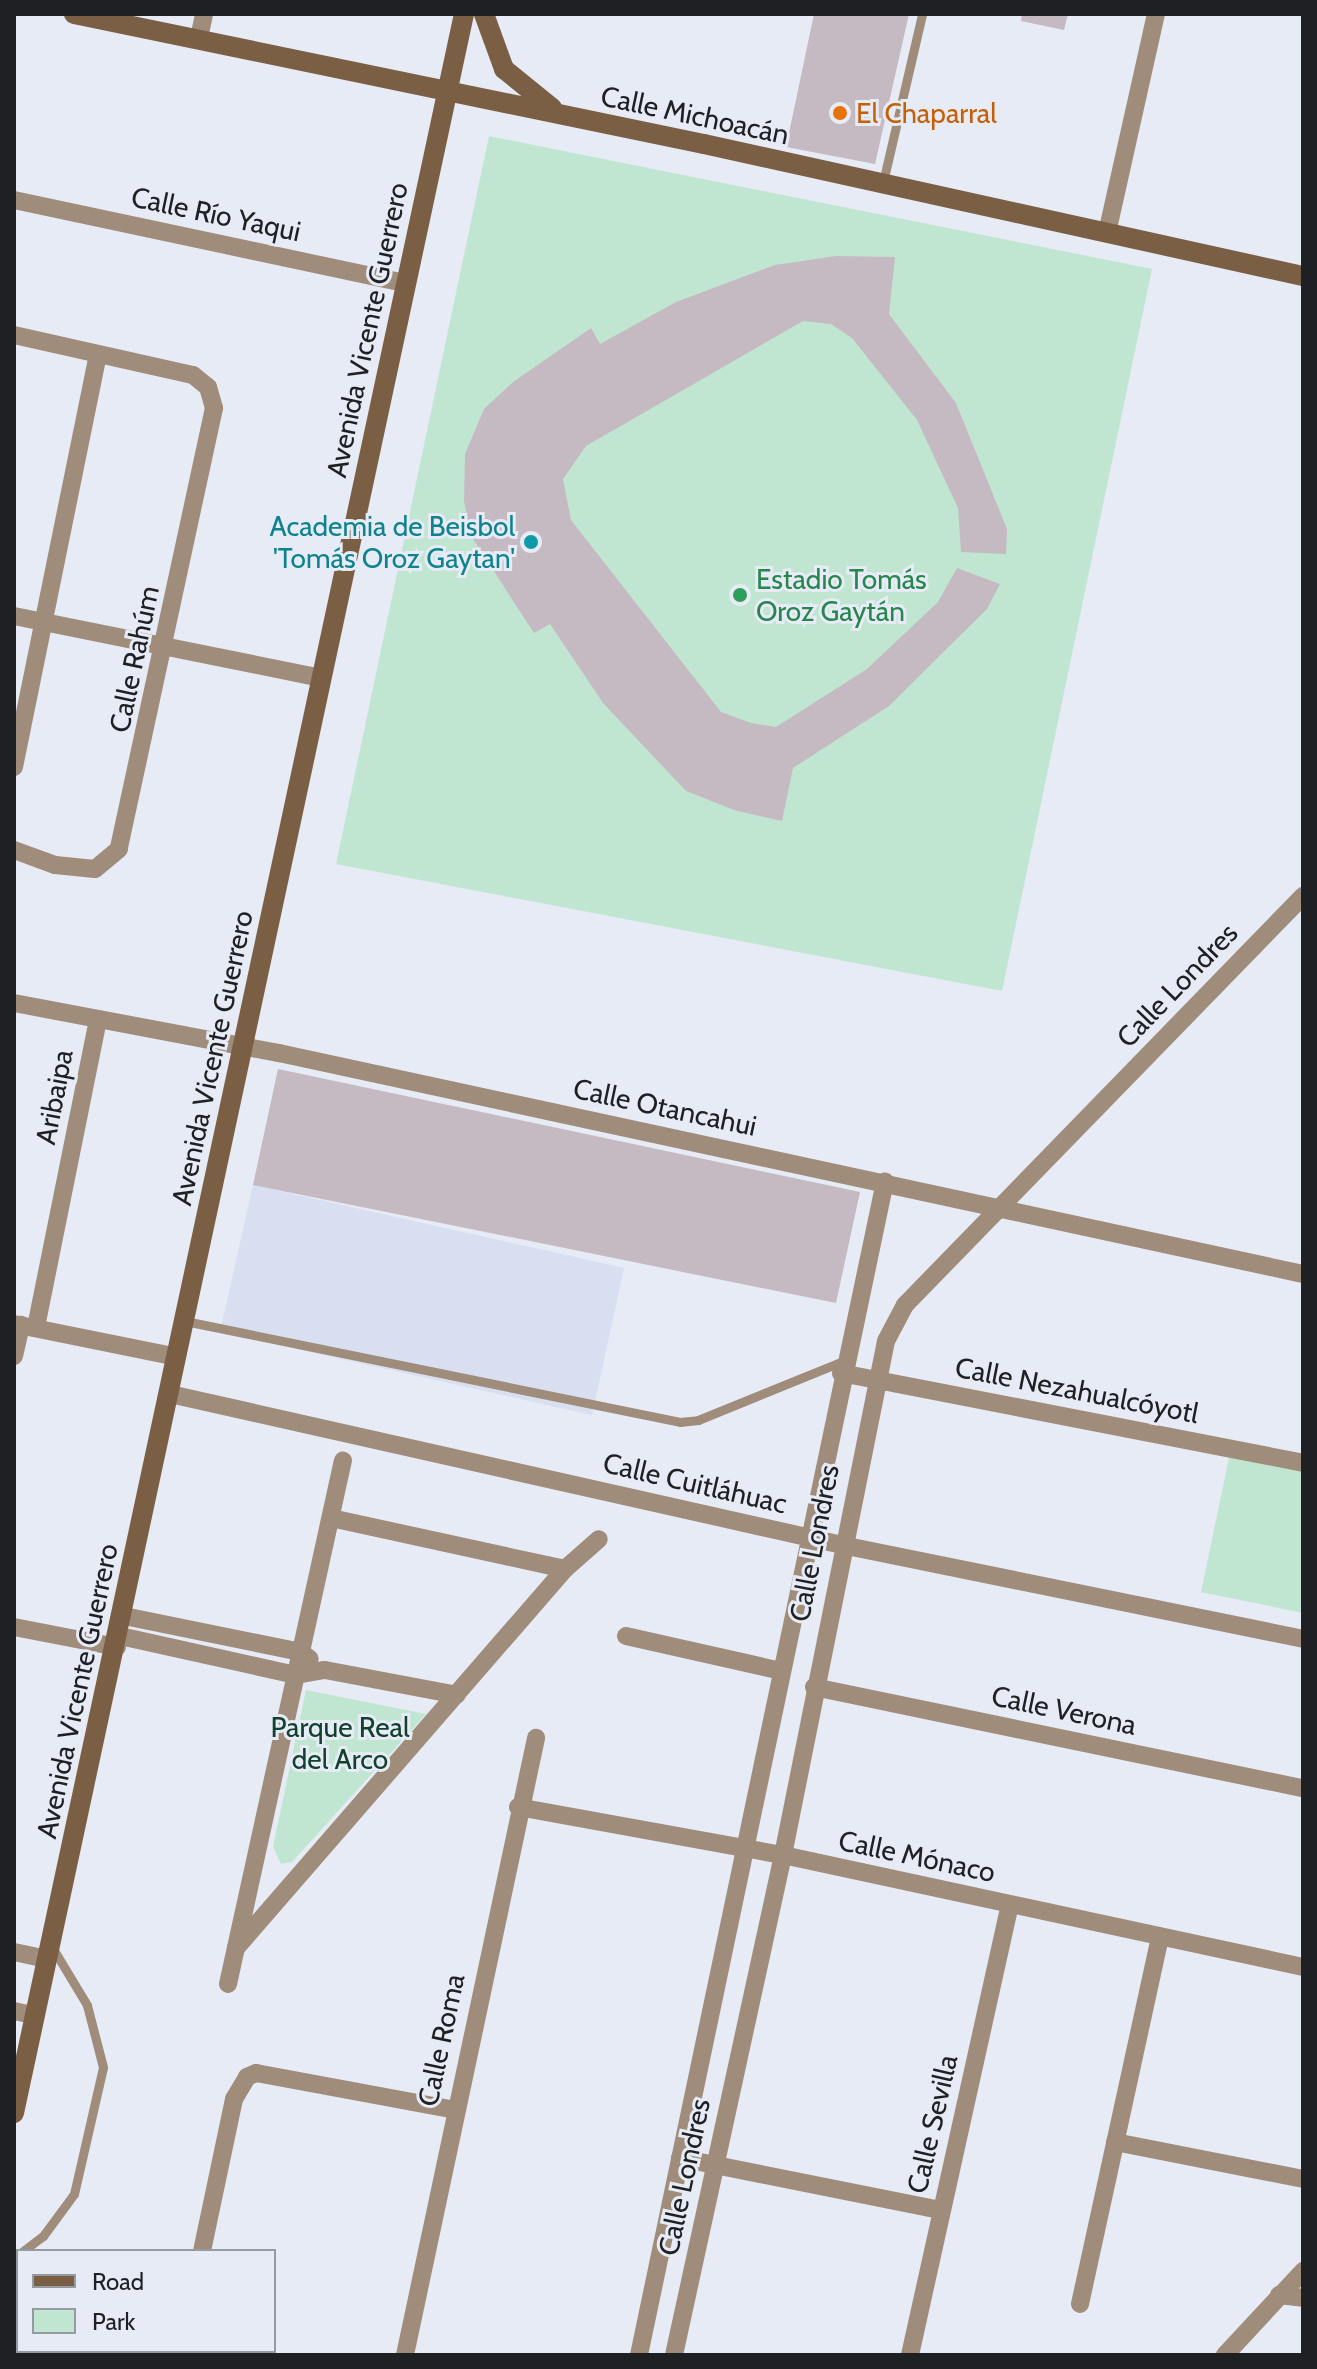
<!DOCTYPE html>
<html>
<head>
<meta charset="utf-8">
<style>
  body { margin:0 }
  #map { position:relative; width:1317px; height:2369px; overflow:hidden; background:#e6ebf5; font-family:Cabin,sans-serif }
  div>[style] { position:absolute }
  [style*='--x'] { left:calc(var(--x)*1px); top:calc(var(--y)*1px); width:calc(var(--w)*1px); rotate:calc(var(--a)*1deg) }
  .built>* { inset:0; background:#d7dff0 }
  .green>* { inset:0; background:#c0e6d1 }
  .building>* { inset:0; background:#c5bac1 }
  .lane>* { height:9px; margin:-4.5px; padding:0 4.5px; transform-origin:4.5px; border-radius:4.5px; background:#9f8c7a }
  .street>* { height:18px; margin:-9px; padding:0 9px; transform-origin:9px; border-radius:9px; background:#9f8c7a }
  .secondary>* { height:20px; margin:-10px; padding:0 10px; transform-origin:10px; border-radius:10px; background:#7a5f44 }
  .dots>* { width:22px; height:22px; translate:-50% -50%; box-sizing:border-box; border:4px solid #e6ebf5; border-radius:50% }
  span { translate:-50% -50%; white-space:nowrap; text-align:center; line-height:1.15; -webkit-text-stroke:6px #e6ebf5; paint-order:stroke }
  .food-label { font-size:28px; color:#c56008 }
  .left { translate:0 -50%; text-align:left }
  .street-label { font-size:28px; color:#1e2023 }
  .culture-label { font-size:28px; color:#0d838f }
  .right { translate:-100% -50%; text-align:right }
  .leisure-label { font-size:28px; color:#27864d }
  .park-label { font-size:28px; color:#10412c }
  .frame { position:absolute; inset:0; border:16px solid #1e2023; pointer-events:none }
  .legend { position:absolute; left:16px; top:2249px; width:260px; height:104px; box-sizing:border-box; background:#e6ebf5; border:2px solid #969aa1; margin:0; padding:10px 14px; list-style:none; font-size:24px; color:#1e2023 }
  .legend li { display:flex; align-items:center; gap:16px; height:40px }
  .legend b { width:40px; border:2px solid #969aa1 }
</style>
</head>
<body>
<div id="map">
  <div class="built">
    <div style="clip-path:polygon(253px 1185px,624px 1268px,592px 1415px,220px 1332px)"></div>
  </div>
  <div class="green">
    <div style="clip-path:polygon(489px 136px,1152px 269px,1002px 991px,336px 864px)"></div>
    <div style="clip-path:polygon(1230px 1453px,1303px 1468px,1303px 1613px,1201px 1592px)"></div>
    <div style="clip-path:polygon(306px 1690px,426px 1714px,292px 1862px,281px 1864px,273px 1847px)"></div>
  </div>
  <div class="building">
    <div style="clip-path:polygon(814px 14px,909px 14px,875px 164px,786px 147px)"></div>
    <div style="clip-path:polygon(1022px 14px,1068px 14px,1064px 30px,1021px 21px)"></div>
    <div style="clip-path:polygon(836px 256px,895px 257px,889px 314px,956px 403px,1007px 529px,1006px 554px,961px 552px,958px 508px,917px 420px,852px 338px,831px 324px,803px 321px,586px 446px,563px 479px,571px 520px,721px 712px,751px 723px,776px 727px,867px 669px,938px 602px,957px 568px,1000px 584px,987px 609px,889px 706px,793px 768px,782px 821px,734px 810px,686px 791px,603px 703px,550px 624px,534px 633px,471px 536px,464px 501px,465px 454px,484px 409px,513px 382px,591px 328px,600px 344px,676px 302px,775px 265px)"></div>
    <div style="clip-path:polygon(278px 1069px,860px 1192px,836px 1303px,253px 1185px)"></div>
  </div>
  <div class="lane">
    <div style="--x:883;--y:182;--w:172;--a:-76.9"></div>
    <div style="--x:185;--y:1321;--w:505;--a:11.53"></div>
    <div style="--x:680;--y:1422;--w:18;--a:-6"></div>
    <div style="--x:698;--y:1420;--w:157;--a:-22.1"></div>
    <div style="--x:23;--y:2251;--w:25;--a:-37"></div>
    <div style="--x:43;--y:2236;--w:52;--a:-53.6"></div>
    <div style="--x:74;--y:2194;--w:130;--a:-77.1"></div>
    <div style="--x:103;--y:2067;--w:64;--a:-104.5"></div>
    <div style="--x:87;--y:2005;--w:68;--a:-121.1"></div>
  </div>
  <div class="street">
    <div style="--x:199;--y:38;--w:25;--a:-78"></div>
    <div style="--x:14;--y:200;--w:401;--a:12"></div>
    <div style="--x:1107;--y:233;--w:224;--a:-77.4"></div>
    <div style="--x:14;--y:335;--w:183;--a:12.6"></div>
    <div style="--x:193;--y:375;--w:19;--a:39"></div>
    <div style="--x:208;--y:387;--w:22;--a:74"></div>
    <div style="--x:214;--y:408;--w:451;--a:102.2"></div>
    <div style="--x:119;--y:849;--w:31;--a:140"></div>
    <div style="--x:95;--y:869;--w:40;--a:-174.3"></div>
    <div style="--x:55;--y:865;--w:44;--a:-159.9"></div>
    <div style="--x:14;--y:616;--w:314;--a:11.4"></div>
    <div style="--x:14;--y:767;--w:420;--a:-78.5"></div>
    <div style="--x:14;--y:1003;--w:270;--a:10.7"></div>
    <div style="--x:279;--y:1053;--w:1048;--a:12.18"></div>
    <div style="--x:14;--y:1324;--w:166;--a:11.4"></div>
    <div style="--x:36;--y:1327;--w:314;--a:-78.6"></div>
    <div style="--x:14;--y:1356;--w:32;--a:-77"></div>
    <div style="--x:841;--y:1373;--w:471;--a:11"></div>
    <div style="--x:170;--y:1394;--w:689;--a:12.66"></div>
    <div style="--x:842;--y:1545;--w:470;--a:11.5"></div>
    <div style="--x:331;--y:1518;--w:239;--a:12.3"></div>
    <div style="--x:124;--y:1616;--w:181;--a:11.5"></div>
    <div style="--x:301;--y:1652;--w:11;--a:38"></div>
    <div style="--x:14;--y:1627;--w:105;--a:11"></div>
    <div style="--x:120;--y:1636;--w:180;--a:12.5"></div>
    <div style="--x:296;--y:1675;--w:29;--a:-10"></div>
    <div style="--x:325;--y:1670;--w:134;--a:10.7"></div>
    <div style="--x:626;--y:1636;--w:159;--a:12.7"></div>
    <div style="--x:814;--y:1687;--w:499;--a:11.7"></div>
    <div style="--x:518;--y:1807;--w:269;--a:10.3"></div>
    <div style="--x:783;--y:1855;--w:532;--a:12.15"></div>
    <div style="--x:236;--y:1948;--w:502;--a:-49.04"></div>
    <div style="--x:565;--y:1569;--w:45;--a:-41.4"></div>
    <div style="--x:14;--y:1952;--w:33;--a:12"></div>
    <div style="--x:228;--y:1984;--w:536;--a:-77.62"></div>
    <div style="--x:14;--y:2011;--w:19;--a:12"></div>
    <div style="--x:1115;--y:2142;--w:192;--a:11.1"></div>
    <div style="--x:680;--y:2158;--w:266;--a:11.3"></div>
    <div style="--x:202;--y:2251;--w:155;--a:-78.1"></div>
    <div style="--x:234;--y:2099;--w:26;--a:-59"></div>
    <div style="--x:247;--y:2077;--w:10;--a:-24"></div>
    <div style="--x:256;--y:2073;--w:203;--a:10.5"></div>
    <div style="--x:1279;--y:2295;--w:24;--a:7"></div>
    <div style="--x:1080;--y:2304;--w:376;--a:-77.7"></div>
    <div style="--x:180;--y:2355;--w:4;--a:-90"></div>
    <div style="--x:405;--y:2355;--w:631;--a:-78.01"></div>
    <div style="--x:639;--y:2355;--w:1199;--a:-78.16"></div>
    <div style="--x:674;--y:2355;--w:512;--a:-77.7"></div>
    <div style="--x:783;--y:1855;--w:524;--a:-78.67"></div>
    <div style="--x:886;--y:1341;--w:41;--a:-62.2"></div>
    <div style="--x:905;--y:1305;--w:571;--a:-45.78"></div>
    <div style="--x:910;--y:2355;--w:461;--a:-77.5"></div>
    <div style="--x:1225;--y:2355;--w:115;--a:-47.1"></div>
  </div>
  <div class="secondary">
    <div style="--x:74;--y:14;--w:643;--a:11.66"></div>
    <div style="--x:704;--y:144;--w:613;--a:12.43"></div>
    <div style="--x:484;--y:14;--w:59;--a:70"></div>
    <div style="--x:504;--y:69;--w:62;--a:39.1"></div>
    <div style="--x:14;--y:2113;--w:2147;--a:-77.9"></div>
    <div style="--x:14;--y:2355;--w:1;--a:0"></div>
  </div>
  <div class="dots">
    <div style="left:840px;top:113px;background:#e8710a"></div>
    <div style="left:531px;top:542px;background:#0f9aa8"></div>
    <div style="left:740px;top:595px;background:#2e9e5b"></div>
  </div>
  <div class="food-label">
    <span class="left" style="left:856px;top:113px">El Chaparral</span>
  </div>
  <div class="street-label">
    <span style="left:695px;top:115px;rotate:12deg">Calle Michoacán</span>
    <span style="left:216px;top:214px;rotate:12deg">Calle Río Yaqui</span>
    <span style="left:367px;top:330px;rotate:-78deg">Avenida Vicente Guerrero</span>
    <span style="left:134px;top:659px;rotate:-78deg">Calle Rahúm</span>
    <span style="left:1177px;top:985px;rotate:-46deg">Calle Londres</span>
    <span style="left:212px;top:1058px;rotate:-78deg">Avenida Vicente Guerrero</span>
    <span style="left:54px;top:1097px;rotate:-79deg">Aribaipa</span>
    <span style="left:665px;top:1107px;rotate:12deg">Calle Otancahui</span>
    <span style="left:1077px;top:1390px;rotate:11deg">Calle Nezahualcóyotl</span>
    <span style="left:695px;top:1483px;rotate:13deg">Calle Cuitláhuac</span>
    <span style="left:814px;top:1543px;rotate:-79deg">Calle Londres</span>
    <span style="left:77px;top:1691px;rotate:-78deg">Avenida Vicente Guerrero</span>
    <span style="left:1064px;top:1710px;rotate:12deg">Calle Verona</span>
    <span style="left:917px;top:1856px;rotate:12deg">Calle Mónaco</span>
    <span style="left:441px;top:2040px;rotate:-78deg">Calle Roma</span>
    <span style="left:932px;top:2124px;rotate:-77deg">Calle Sevilla</span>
    <span style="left:684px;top:2177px;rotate:-78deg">Calle Londres</span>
  </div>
  <div class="culture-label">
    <span class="right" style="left:515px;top:542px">Academia de Beisbol<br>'Tomás Oroz Gaytan'</span>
  </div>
  <div class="leisure-label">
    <span class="left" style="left:756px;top:595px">Estadio Tomás<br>Oroz Gaytán</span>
  </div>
  <div class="park-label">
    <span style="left:340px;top:1743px">Parque Real<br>del Arco</span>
  </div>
  <div class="frame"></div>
  <ul class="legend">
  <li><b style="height:10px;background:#7a5f44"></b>Road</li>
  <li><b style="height:22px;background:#c0e6d1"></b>Park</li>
  </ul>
</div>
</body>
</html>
